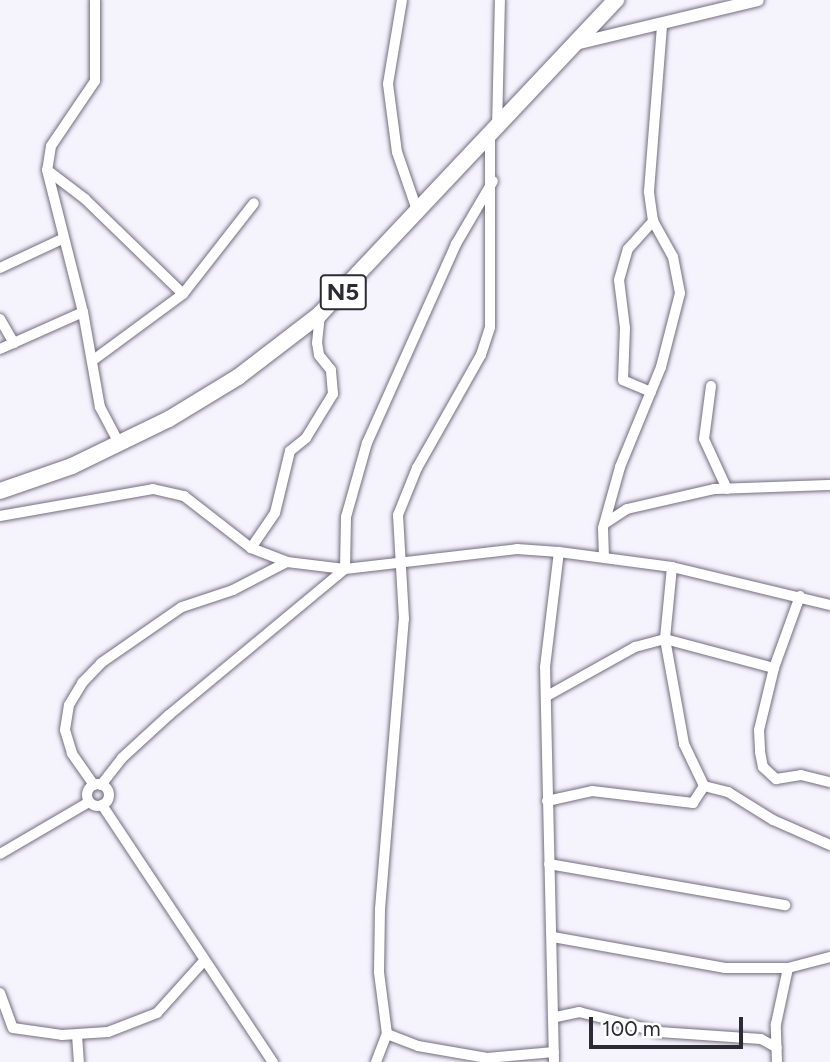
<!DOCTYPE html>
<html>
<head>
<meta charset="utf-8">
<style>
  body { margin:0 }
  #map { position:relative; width:830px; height:1062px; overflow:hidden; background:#f5f3fc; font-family:Figtree,sans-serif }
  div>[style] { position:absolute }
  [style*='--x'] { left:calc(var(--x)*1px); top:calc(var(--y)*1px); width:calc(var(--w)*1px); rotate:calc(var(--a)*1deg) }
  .roads { filter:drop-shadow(0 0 2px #736d81) drop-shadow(0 0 2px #736d81) }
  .minor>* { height:10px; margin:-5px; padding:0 5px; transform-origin:5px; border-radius:5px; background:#fff }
  .minor>.ring { margin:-5px; padding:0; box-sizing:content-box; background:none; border:10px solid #fff; border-radius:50% }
  .tertiary>* { height:12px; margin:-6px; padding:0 6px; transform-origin:6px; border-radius:6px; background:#fff }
  .trunk>* { height:16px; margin:-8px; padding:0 8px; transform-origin:8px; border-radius:8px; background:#fff }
  span { translate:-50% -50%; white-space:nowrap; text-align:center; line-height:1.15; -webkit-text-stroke:6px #fff; paint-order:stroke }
  .shield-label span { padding:2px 5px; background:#fff; border:2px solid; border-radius:5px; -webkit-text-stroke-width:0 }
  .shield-label { font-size:24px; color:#2c2a33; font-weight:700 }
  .scale { position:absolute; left:589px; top:1017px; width:154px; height:32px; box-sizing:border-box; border:4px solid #2c2a33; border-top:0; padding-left:9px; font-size:21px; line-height:24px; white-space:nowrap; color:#2c2a33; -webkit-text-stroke:5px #fff; paint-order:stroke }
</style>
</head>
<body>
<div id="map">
  <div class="roads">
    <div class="minor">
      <div style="--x:95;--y:0;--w:81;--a:90"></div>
      <div style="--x:95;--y:81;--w:78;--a:124.1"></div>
      <div style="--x:51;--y:146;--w:24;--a:99"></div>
      <div style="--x:47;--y:170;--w:146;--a:75.8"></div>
      <div style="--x:83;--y:312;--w:97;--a:79.9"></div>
      <div style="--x:100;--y:407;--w:43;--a:62.2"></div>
      <div style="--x:402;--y:0;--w:85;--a:99.5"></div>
      <div style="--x:388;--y:84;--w:69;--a:82.5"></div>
      <div style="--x:397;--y:152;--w:65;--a:71"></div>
      <div style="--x:497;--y:129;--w:129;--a:-88.7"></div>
      <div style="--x:47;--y:170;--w:48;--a:37.3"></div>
      <div style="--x:85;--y:199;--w:136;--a:44.1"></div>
      <div style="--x:0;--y:268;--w:68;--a:-25.1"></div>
      <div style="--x:0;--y:319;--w:28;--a:60"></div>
      <div style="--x:0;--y:349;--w:91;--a:-24"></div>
      <div style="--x:92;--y:361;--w:113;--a:-36.4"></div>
      <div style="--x:183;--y:294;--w:115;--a:-52"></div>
      <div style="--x:711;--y:386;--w:53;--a:97.5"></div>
      <div style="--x:704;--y:439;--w:55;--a:65.3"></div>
      <div style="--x:651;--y:392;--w:30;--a:-157"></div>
      <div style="--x:623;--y:380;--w:52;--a:-87.8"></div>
      <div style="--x:625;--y:328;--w:48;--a:-97.1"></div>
      <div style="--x:619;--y:280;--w:32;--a:-74"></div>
      <div style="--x:628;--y:249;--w:38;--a:-48"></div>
      <div style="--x:0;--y:516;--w:155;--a:-10"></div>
      <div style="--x:153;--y:489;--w:32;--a:13"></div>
      <div style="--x:184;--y:496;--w:85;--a:37.8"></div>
      <div style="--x:251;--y:548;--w:39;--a:21"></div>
      <div style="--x:287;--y:562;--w:58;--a:6.9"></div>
      <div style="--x:345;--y:569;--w:173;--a:-6.6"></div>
      <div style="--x:517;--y:549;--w:42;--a:4.1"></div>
      <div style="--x:559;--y:552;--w:114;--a:7.6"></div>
      <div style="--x:672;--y:567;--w:163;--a:13.5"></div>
      <div style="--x:607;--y:522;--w:24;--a:-33"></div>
      <div style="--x:627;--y:509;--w:89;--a:-12.9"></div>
      <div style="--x:714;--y:489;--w:116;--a:-2"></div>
      <div style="--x:251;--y:548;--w:42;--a:-55.6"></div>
      <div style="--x:275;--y:513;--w:64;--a:-76.4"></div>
      <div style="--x:290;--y:451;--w:21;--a:-39"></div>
      <div style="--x:306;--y:438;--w:52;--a:-58.5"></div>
      <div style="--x:333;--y:394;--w:24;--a:-95"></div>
      <div style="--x:331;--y:370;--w:19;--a:-129"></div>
      <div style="--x:319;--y:355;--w:12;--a:-99"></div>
      <div style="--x:317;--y:343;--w:28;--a:-84"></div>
      <div style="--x:604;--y:557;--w:29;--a:-92"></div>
      <div style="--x:603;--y:528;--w:63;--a:-74.4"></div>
      <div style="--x:620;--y:467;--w:108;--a:-67.7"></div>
      <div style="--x:661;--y:367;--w:76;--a:-75.6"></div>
      <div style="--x:680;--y:293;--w:37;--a:-101"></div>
      <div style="--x:673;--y:257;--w:41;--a:-119.1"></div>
      <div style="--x:653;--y:221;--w:30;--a:-98"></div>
      <div style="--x:649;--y:191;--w:166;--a:-85.5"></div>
      <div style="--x:672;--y:567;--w:72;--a:95.6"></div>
      <div style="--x:665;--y:639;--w:107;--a:79.7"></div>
      <div style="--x:684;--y:744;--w:47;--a:64.5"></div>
      <div style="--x:704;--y:786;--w:25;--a:14"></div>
      <div style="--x:728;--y:792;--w:53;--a:31.9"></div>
      <div style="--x:773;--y:820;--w:62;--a:23.7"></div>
      <div style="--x:800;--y:596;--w:77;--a:109.9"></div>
      <div style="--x:774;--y:668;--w:64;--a:103.6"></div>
      <div style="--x:759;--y:730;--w:22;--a:87"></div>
      <div style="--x:760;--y:752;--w:15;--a:79"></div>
      <div style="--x:763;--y:767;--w:18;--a:43"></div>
      <div style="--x:776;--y:779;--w:25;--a:-9"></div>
      <div style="--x:801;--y:775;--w:30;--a:14"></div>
      <div style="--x:547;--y:696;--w:101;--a:-29.1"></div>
      <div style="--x:635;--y:647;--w:31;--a:-15"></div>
      <div style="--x:665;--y:639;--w:113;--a:14.9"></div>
      <div class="ring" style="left:87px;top:784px;width:12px;height:12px"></div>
      <div style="--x:94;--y:785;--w:39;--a:-125"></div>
      <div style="--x:72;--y:753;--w:24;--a:-107"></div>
      <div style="--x:65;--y:730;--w:25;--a:-81"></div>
      <div style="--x:69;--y:705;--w:26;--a:-59"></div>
      <div style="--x:82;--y:683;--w:28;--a:-46"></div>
      <div style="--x:101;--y:663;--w:98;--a:-34.7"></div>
      <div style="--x:182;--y:607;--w:54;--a:-18.4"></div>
      <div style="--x:233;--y:590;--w:61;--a:-27.4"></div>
      <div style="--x:101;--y:785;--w:34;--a:-52"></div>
      <div style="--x:122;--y:758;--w:64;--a:-42.5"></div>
      <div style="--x:169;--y:715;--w:229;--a:-39.7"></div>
      <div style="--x:345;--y:569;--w:52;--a:-88.9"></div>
      <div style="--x:346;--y:517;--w:77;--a:-74.2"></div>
      <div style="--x:367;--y:443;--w:218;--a:-65.9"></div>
      <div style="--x:456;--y:244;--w:73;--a:-59.6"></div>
      <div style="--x:547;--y:801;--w:46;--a:-12.5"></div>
      <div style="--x:592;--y:791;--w:102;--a:6.8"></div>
      <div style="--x:693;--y:803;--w:20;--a:-57"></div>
      <div style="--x:102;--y:805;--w:309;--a:56.4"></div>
      <div style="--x:0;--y:854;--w:103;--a:-30.3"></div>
      <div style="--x:549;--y:864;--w:240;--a:9.9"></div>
      <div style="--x:553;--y:937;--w:175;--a:10.2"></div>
      <div style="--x:725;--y:968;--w:63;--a:0"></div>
      <div style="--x:788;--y:968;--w:43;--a:-14.7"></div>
      <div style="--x:0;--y:993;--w:37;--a:70"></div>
      <div style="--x:13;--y:1028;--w:49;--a:8.1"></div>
      <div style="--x:62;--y:1035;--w:46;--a:-3.7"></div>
      <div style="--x:108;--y:1032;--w:53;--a:-21.2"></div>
      <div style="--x:157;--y:1013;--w:69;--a:-48"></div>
      <div style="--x:556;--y:1017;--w:24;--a:-12"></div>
      <div style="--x:579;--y:1012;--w:82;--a:14"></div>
      <div style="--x:659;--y:1032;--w:102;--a:3.9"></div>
      <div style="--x:761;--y:1039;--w:18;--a:29"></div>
      <div style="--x:387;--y:1034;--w:33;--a:21"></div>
      <div style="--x:418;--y:1046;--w:70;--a:9.9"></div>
      <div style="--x:487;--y:1058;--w:67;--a:-5.1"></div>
      <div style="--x:77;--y:1035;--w:27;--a:86"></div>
      <div style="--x:376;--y:1062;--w:30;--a:-69"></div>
      <div style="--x:387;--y:1034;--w:63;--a:-97.4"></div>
      <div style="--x:379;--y:972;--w:63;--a:-89.1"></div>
      <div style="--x:380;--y:909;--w:291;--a:-85.3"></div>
      <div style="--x:404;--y:619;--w:104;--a:-93.3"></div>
      <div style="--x:398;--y:515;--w:51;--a:-68"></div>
      <div style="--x:417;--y:468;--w:130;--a:-60.5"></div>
      <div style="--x:481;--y:355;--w:28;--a:-72"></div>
      <div style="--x:490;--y:328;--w:192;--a:-90"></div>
      <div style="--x:554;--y:1062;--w:395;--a:-91.3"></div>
      <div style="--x:545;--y:667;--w:116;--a:-83.1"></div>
      <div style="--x:777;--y:1062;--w:38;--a:-92"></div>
      <div style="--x:776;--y:1024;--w:57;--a:-77.9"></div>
    </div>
    <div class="tertiary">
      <div style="--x:575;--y:44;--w:188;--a:-13.5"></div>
    </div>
    <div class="trunk">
      <div style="--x:0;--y:491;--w:76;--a:-19.1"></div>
      <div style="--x:72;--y:466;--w:108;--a:-25.9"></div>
      <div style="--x:169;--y:419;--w:81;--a:-31.3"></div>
      <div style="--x:238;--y:377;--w:103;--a:-37.5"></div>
      <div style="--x:320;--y:314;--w:432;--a:-46.7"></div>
    </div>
  </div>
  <div class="shield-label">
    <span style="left:343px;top:292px">N5</span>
  </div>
  <div class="scale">100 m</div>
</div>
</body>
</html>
